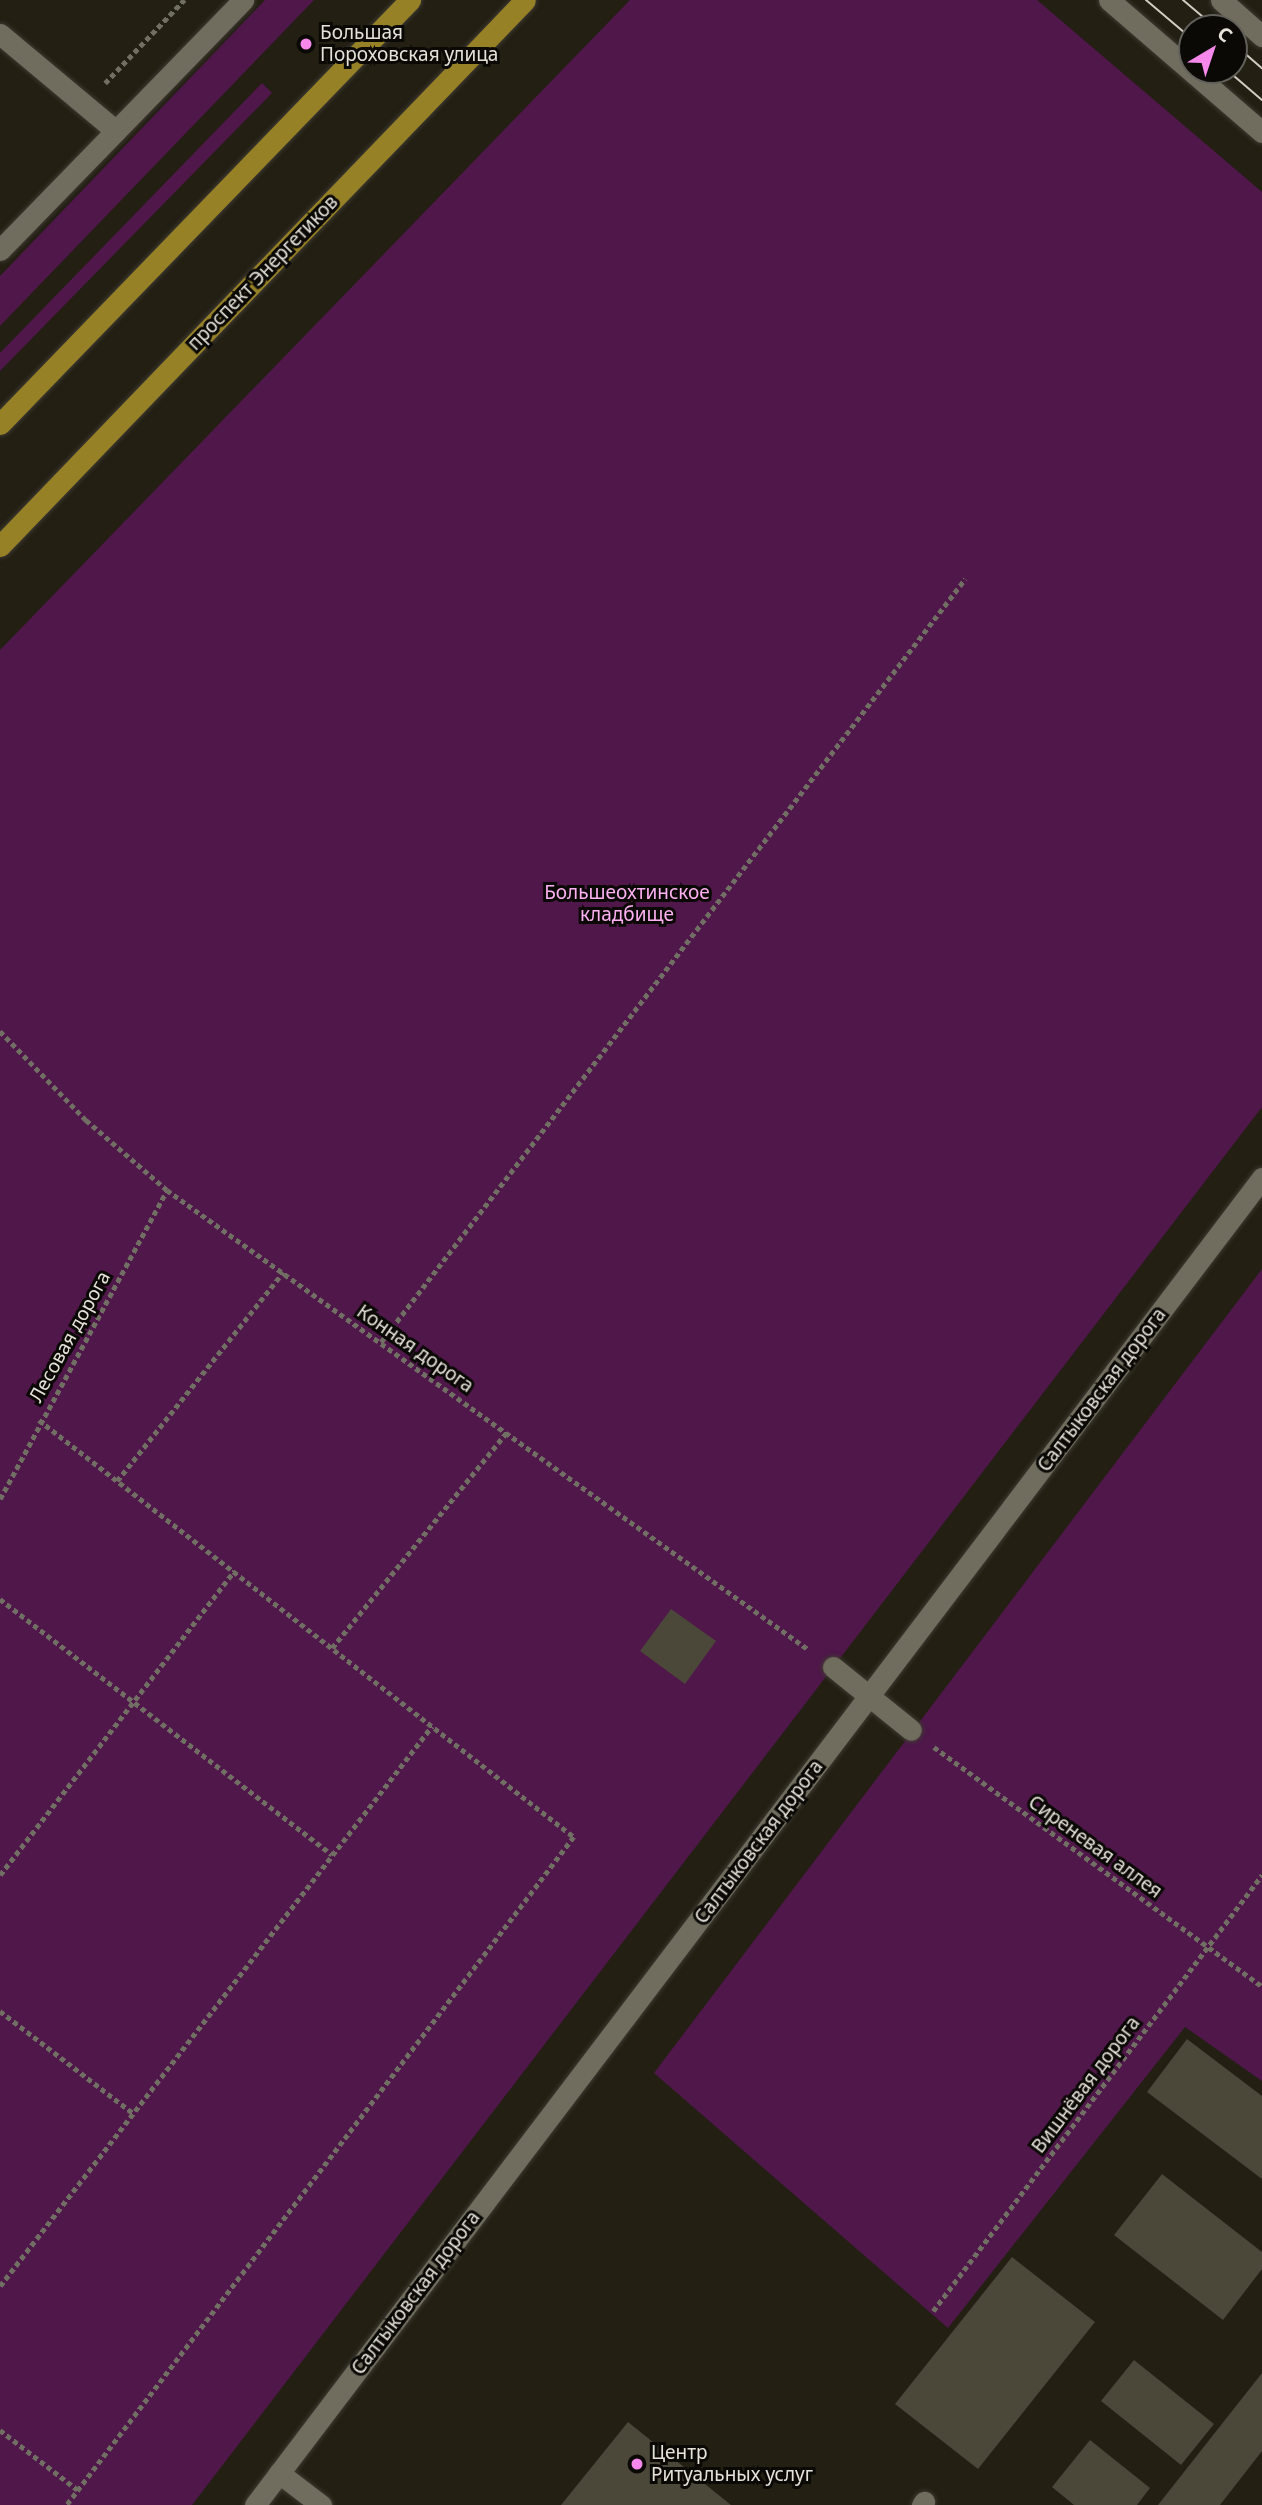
<!DOCTYPE html>
<html>
<head>
<meta charset="utf-8">
<style>
  body { margin:0 }
  #map { position:relative; width:1262px; height:2505px; overflow:hidden; background:#231f13; font-family:"Noto Sans",sans-serif }
  div>[style] { position:absolute }
  [style*='--x'] { left:calc(var(--x)*1px); top:calc(var(--y)*1px); width:calc(var(--w)*1px); rotate:calc(var(--a)*1deg) }
  .green>* { inset:0; background:#4f174a }
  .building>* { inset:0; background:#4b4739 }
  .path>* { height:4.5px; margin-top:-2.25px; transform-origin:0; background:repeating-linear-gradient(90deg,#716e63 0 5px,transparent 0 8.5px) }
  .roads { filter:drop-shadow(0 0 2px #3d3931) drop-shadow(0 0 2px #3d3931) }
  .service>* { height:21px; margin:-10.5px; padding:0 10.5px; transform-origin:10.5px; border-radius:10.5px; background:#716d5e }
  .tertiary>* { height:21px; margin:-10.5px; padding:0 10.5px; transform-origin:10.5px; border-radius:10.5px; background:#716d5e }
  .secondary>* { height:21px; margin:-10.5px; padding:0 10.5px; transform-origin:10.5px; border-radius:10.5px; background:#716d5e }
  .primary>* { height:21px; margin:-10.5px; padding:0 10.5px; transform-origin:10.5px; border-radius:10.5px; background:#978126 }
  .tram>* { height:2px; margin:-1px; padding:0 1px; transform-origin:1px; border-radius:1px; background:#d0cdc4 }
  .dots>* { width:19px; height:19px; translate:-50% -50%; box-sizing:border-box; border:4px solid #0b0905; border-radius:50% }
  span { translate:-50% -50%; white-space:nowrap; text-align:center; line-height:1.15; -webkit-text-stroke:6px #0b0905; paint-order:stroke }
  .poi-label { font-size:19px; color:#e5e2da }
  .left { translate:0 -50%; text-align:left }
  .street-label { font-size:19px; color:#e5e2da }
  .park-label { font-size:19px; color:#fdb0f2 }
  .north { position:absolute; left:1178px; top:14px; width:70px; height:70px; box-sizing:border-box; background:#0b0905; border:2px solid #62605a; border-radius:50%; rotate:39deg; font-size:19px; font-weight:700; line-height:28px; text-align:center; color:#e5e2da }
  .north::after { content:''; display:block; margin:auto; width:24px; height:32px; background:#f788eb; clip-path:polygon(50% 0,100% 100%,50% 72%,0 100%) }
</style>
</head>
<body>
<div id="map">
  <div class="green">
    <div style="clip-path:polygon(265px 0,314px 0,0 326px,0 276px)"></div>
    <div style="clip-path:polygon(630px 0,1037px 0,1262px 192px,1262px 1107px,192px 2505px,0 2505px,0 650px)"></div>
    <div style="clip-path:polygon(262px 83px,272px 93px,0 371px,0 353px)"></div>
    <div style="clip-path:polygon(1262px 1269px,1262px 2081px,1185px 2027px,948px 2328px,654px 2073px)"></div>
  </div>
  <div class="building">
    <div style="clip-path:polygon(671px 1609px,716px 1641px,685px 1684px,640px 1651px)"></div>
    <div style="clip-path:polygon(1187px 2039px,1262px 2096px,1262px 2179px,1147px 2092px)"></div>
    <div style="clip-path:polygon(1162px 2174px,1262px 2252px,1262px 2269px,1223px 2320px,1114px 2235px)"></div>
    <div style="clip-path:polygon(1012px 2257px,1095px 2322px,978px 2469px,895px 2404px)"></div>
    <div style="clip-path:polygon(1134px 2360px,1214px 2424px,1181px 2465px,1101px 2401px)"></div>
    <div style="clip-path:polygon(1262px 2373px,1262px 2451px,1220px 2505px,1158px 2505px)"></div>
    <div style="clip-path:polygon(628px 2422px,731px 2505px,561px 2505px)"></div>
    <div style="clip-path:polygon(1090px 2440px,1150px 2488px,1137px 2505px,1074px 2505px,1052px 2487px)"></div>
  </div>
  <div class="path">
    <div style="--x:105;--y:83;--w:115;--a:-46.4"></div>
    <div style="--x:0;--y:1031;--w:124;--a:46"></div>
    <div style="--x:86;--y:1120;--w:107;--a:40.8"></div>
    <div style="--x:167;--y:1190;--w:790;--a:35.62"></div>
    <div style="--x:381;--y:1342;--w:961;--a:-52.57"></div>
    <div style="--x:39;--y:1420;--w:678;--a:37.93"></div>
    <div style="--x:574;--y:1837;--w:839;--a:127.2"></div>
    <div style="--x:117;--y:1481;--w:267;--a:-51.5"></div>
    <div style="--x:0;--y:1499;--w:351;--a:-61.6"></div>
    <div style="--x:0;--y:1599;--w:419;--a:37.6"></div>
    <div style="--x:332;--y:1648;--w:278;--a:-51"></div>
    <div style="--x:934;--y:1747;--w:406;--a:36.1"></div>
    <div style="--x:0;--y:1875;--w:384;--a:-52.4"></div>
    <div style="--x:0;--y:2011;--w:168;--a:37.5"></div>
    <div style="--x:0;--y:2286;--w:707;--a:-52.35"></div>
    <div style="--x:933;--y:2311;--w:546;--a:-52.96"></div>
    <div style="--x:0;--y:2430;--w:98;--a:37.6"></div>
  </div>
  <div class="roads">
    <div class="service">
      <div style="--x:0;--y:34;--w:151;--a:39.9"></div>
      <div style="--x:0;--y:250;--w:349;--a:-45.8"></div>
      <div style="--x:833;--y:1667;--w:100;--a:38.9"></div>
      <div style="--x:279;--y:2473;--w:53;--a:37.3"></div>
      <div style="--x:922;--y:2505;--w:4;--a:-56"></div>
    </div>
    <div class="tertiary">
      <div style="--x:255;--y:2505;--w:1666;--a:-52.81"></div>
    </div>
    <div class="secondary">
      <div style="--x:1109;--y:0;--w:202;--a:40.8"></div>
      <div style="--x:1221;--y:0;--w:55;--a:41.3"></div>
    </div>
    <div class="primary">
      <div style="--x:0;--y:424;--w:590;--a:-45.96"></div>
      <div style="--x:0;--y:546;--w:757;--a:-46.12"></div>
    </div>
  </div>
  <div class="tram">
    <div style="--x:1146;--y:0;--w:60;--a:40.3"></div>
    <div style="--x:1183;--y:0;--w:43;--a:40.3"></div>
    <div style="--x:1234;--y:44;--w:37;--a:41"></div>
    <div style="--x:1227;--y:70;--w:46;--a:40.6"></div>
  </div>
  <div class="dots">
    <div style="left:306px;top:44px;background:#f788eb"></div>
    <div style="left:637px;top:2464px;background:#f788eb"></div>
  </div>
  <div class="poi-label">
    <span class="left" style="left:320px;top:44px">Большая<br>Пороховская улица</span>
    <span class="left" style="left:651px;top:2464px">Центр<br>Ритуальных услуг</span>
  </div>
  <div class="street-label">
    <span style="left:263px;top:273px;rotate:-46deg">проспект Энергетиков</span>
    <span style="left:70px;top:1337px;rotate:-61deg">Лесовая дорога</span>
    <span style="left:415px;top:1349px;rotate:35deg">Конная дорога</span>
    <span style="left:1102px;top:1390px;rotate:-53deg">Салтыковская дорога</span>
    <span style="left:759px;top:1842px;rotate:-53deg">Салтыковская дорога</span>
    <span style="left:1095px;top:1847px;rotate:36deg">Сиреневая аллея</span>
    <span style="left:1086px;top:2085px;rotate:-53deg">Вишнёвая дорога</span>
    <span style="left:416px;top:2293px;rotate:-53deg">Салтыковская дорога</span>
  </div>
  <div class="park-label">
    <span style="left:627px;top:904px">Большеохтинское<br>кладбище</span>
  </div>
  <div class="north">С</div>
</div>
</body>
</html>
